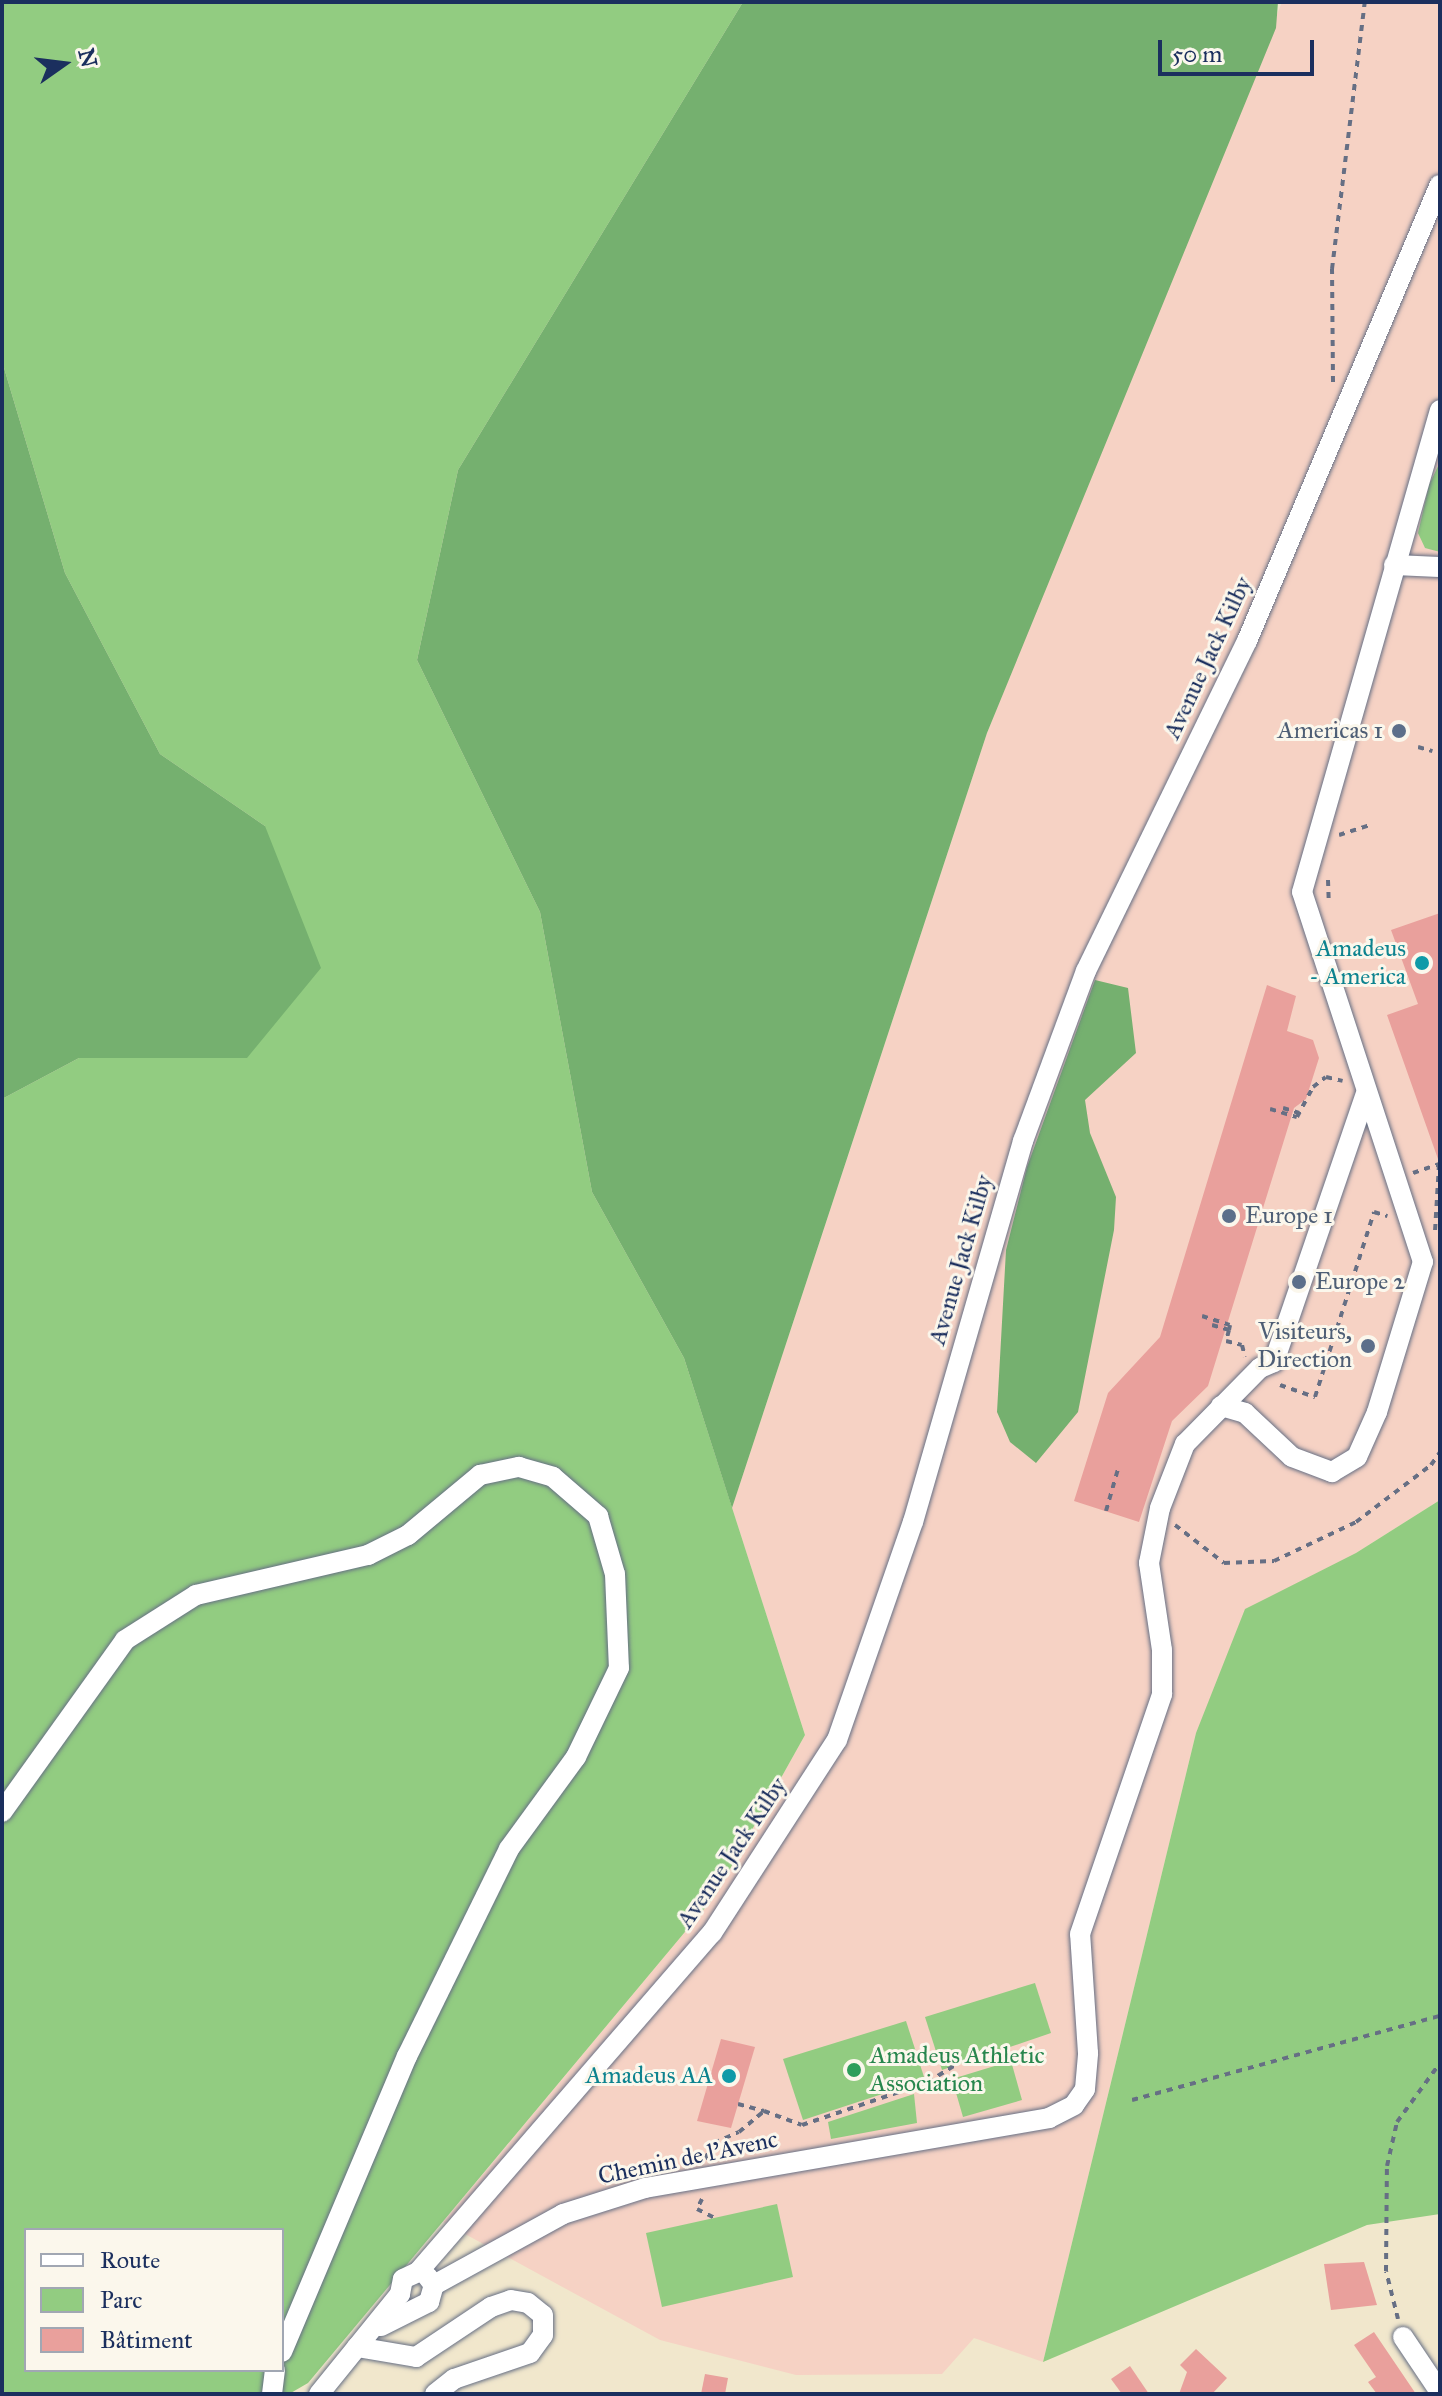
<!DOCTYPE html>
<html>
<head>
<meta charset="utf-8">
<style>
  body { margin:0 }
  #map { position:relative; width:1442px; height:2396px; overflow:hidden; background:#f1e7cc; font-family:"IM FELL Great Primer",serif }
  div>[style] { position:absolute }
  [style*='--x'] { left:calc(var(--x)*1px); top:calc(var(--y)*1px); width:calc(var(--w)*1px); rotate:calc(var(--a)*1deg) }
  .built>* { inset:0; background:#f6d2c4 }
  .green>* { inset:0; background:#92cc81 }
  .forest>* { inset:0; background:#75b06f }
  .building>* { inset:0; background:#e9a09c }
  .path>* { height:4px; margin-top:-2px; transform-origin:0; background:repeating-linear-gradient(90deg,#666f84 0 6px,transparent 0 12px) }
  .roads { filter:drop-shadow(0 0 2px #666f84) drop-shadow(0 0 2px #666f84) }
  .minor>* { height:20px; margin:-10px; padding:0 10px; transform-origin:10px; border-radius:10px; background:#fff }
  .dots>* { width:22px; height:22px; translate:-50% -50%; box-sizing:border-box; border:4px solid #fbf7ec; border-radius:50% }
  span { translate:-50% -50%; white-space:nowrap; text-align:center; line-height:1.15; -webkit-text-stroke:6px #fbf7ec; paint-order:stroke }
  .street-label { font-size:24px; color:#1b2f5e }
  .service-label { font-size:24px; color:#4e5e75 }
  .right { translate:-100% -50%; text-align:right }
  .left { translate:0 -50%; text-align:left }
  .culture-label { font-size:24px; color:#0d838f }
  .leisure-label { font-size:24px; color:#27864d }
  .frame { position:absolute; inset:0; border:4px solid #1b2f5e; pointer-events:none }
  .legend { position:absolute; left:24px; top:2228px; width:260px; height:144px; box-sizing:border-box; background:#fbf7ec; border:2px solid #a1a7b3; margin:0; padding:10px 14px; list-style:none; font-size:24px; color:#1b2f5e }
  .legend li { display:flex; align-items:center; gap:16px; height:40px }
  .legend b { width:40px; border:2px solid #a1a7b3 }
  .north { position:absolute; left:24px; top:24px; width:80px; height:80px; -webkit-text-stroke:6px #fbf7ec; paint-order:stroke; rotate:76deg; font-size:22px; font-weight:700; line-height:32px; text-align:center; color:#1b2f5e }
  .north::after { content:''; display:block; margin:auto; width:28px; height:36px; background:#1b2f5e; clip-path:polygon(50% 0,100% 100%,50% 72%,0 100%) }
  .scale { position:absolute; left:1158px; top:40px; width:156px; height:36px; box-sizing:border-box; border:4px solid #1b2f5e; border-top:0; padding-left:10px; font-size:24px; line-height:28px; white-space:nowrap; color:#1b2f5e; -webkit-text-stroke:6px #fbf7ec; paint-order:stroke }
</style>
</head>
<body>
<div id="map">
  <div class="built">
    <div style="clip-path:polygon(1282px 2px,1440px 2px,1440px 1500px,1356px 1553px,1196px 1733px,1043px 2362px,974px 2338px,942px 2374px,796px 2375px,660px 2340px,443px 2222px,715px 1896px,805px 1735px,732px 1508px,987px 733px)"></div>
  </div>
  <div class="green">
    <div style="clip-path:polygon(evenodd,2px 2px,743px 2px,458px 470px,417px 660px,540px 912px,592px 1192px,684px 1358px,805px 1735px,715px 1896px,308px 2383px,289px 2394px,2px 2394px,2px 1099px,79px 1058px,246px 1058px,265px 826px,160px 754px,65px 573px,2px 361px,2px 2px,26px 2230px,282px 2230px,282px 2370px,26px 2370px,26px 2230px)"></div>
    <div style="clip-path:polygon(1440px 462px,1440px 552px,1425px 548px,1418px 533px,1429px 485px)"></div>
    <div style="clip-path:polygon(1440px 1500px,1440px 2214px,1367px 2225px,1043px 2362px,1196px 1733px,1245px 1609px,1356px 1553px)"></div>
    <div style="clip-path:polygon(1035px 1983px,1051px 2033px,942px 2070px,925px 2017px)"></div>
    <div style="clip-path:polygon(906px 2021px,925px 2080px,803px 2120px,783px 2059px)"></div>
    <div style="clip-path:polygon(1011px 2061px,1022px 2100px,963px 2117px,952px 2079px)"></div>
    <div style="clip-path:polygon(914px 2094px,917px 2123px,831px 2139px,828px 2122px)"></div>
    <div style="clip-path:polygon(777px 2204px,793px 2277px,662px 2307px,646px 2233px)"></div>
  </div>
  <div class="forest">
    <div style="clip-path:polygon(743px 2px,1278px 2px,1276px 28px,987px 733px,732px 1508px,684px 1358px,592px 1192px,540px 912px,417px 660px,458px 470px)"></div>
    <div style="clip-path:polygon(2px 361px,65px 573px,160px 754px,265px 826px,321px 968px,247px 1058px,79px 1058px,2px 1099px)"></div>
    <div style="clip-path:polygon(1095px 980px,1128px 988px,1136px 1053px,1085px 1100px,1090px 1133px,1116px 1197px,1114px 1230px,1078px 1412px,1036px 1463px,1010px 1442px,997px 1412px,1006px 1250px,1027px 1167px)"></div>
  </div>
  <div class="building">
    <div style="clip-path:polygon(1440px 913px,1440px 1159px,1438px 1159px,1387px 1015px,1418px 1004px,1391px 930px)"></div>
    <div style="clip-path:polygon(1267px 985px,1296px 996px,1287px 1031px,1313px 1040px,1319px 1058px,1306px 1099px,1294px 1108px,1208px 1386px,1172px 1421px,1139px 1522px,1074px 1501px,1108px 1393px,1160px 1337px)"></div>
    <div style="clip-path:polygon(721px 2039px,755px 2047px,731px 2128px,697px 2121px)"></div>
    <div style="clip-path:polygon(1364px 2262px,1377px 2305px,1331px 2310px,1324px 2264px)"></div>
    <div style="clip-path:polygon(1374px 2332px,1416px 2394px,1377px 2394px,1368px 2382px,1376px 2377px,1354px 2345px)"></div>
    <div style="clip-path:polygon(1196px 2349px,1227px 2378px,1212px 2394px,1179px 2394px,1187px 2372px,1180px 2365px)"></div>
    <div style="clip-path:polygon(1130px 2366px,1149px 2394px,1122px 2394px,1111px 2379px)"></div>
    <div style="clip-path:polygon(705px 2374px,728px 2378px,725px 2394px,701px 2394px)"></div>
  </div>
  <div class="path">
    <div style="--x:1333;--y:382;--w:113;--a:-90.5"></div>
    <div style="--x:1332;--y:269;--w:269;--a:-83"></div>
    <div style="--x:1418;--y:747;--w:15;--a:16"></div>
    <div style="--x:1339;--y:835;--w:33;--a:-18"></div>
    <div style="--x:1328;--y:880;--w:23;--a:88"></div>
    <div style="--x:1283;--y:1108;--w:17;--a:17"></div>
    <div style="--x:1270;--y:1109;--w:28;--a:17"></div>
    <div style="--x:1297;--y:1117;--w:34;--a:-62"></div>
    <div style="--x:1313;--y:1087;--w:16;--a:-38"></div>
    <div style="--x:1326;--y:1077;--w:17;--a:13"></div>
    <div style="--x:1413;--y:1173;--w:28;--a:-19"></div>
    <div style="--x:1439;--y:1164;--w:67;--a:93.4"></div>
    <div style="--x:1202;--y:1316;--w:29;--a:18"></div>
    <div style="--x:1230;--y:1325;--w:5;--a:101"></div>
    <div style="--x:1212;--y:1325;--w:18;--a:16"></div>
    <div style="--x:1229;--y:1330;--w:11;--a:105"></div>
    <div style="--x:1226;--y:1341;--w:16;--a:14"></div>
    <div style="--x:1242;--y:1345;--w:12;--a:76"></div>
    <div style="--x:1280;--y:1385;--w:37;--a:19"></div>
    <div style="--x:1315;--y:1397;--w:194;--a:-72.3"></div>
    <div style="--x:1374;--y:1212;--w:14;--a:17"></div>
    <div style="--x:1106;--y:1511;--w:44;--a:-74.1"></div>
    <div style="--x:1175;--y:1525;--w:62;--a:37.8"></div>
    <div style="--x:1224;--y:1563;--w:50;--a:-2.3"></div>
    <div style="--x:1274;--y:1561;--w:91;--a:-25.4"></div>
    <div style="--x:1356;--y:1522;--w:94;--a:-37.2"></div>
    <div style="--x:1431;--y:1465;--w:16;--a:-55"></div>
    <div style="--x:1132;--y:2100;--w:319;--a:-15.3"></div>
    <div style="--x:738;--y:2104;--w:27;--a:15"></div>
    <div style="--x:705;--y:2159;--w:18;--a:-61"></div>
    <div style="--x:714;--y:2143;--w:27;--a:-24"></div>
    <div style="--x:739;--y:2132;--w:33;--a:-40"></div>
    <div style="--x:764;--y:2111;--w:40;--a:20.2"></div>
    <div style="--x:802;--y:2125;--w:133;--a:-18.8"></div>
    <div style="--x:928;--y:2082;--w:34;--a:-32"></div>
    <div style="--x:702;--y:2199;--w:11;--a:117"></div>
    <div style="--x:697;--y:2209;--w:20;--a:27"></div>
    <div style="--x:1398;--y:2319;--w:49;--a:-104"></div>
    <div style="--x:1386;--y:2271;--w:105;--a:-89.5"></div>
    <div style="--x:1387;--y:2166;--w:45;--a:-77.2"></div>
    <div style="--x:1397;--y:2122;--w:73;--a:-53.9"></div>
  </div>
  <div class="roads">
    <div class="minor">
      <div style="--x:1394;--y:565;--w:46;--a:2.5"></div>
      <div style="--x:1221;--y:1406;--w:25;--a:16"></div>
      <div style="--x:1245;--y:1413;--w:64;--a:43.1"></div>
      <div style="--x:1292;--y:1457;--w:43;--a:20.6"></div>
      <div style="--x:1332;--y:1472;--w:29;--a:-31"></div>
      <div style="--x:1357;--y:1457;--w:49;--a:-66"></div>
      <div style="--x:1377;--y:1412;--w:157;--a:-73"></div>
      <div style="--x:1423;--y:1262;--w:389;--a:-108.1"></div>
      <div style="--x:1302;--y:892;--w:501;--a:-74.02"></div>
      <div style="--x:2;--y:1812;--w:211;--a:-54.4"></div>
      <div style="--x:125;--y:1640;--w:84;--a:-32.4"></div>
      <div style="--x:196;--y:1595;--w:177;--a:-13.1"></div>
      <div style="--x:368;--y:1555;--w:45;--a:-26.6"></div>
      <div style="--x:408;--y:1535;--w:94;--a:-39.8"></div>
      <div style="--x:480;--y:1475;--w:40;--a:-12"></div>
      <div style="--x:519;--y:1467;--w:35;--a:16"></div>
      <div style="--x:553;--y:1477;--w:60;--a:40.9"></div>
      <div style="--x:598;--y:1516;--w:60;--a:73.7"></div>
      <div style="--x:615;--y:1574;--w:94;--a:87.6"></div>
      <div style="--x:619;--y:1668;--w:99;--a:115.8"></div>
      <div style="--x:576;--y:1757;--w:114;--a:126.1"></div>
      <div style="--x:509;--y:1849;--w:231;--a:116.2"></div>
      <div style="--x:407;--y:2056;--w:321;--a:112.9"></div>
      <div style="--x:434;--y:2285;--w:147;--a:-28.8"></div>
      <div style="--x:563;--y:2214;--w:86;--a:-17.6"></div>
      <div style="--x:645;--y:2188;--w:410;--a:-9.8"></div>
      <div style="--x:1049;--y:2118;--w:28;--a:-27"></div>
      <div style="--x:1074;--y:2105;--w:19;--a:-55"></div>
      <div style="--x:1085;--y:2089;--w:36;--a:-85"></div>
      <div style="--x:1088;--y:2053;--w:119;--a:-93.8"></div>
      <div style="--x:1080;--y:1934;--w:254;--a:-71.1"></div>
      <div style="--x:1162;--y:1694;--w:44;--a:-90"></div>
      <div style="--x:1162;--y:1650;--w:88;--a:-98.5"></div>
      <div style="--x:1149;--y:1563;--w:56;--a:-78.7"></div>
      <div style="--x:1160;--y:1508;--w:69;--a:-68.7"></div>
      <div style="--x:1185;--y:1444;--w:107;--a:-45.4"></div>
      <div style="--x:1260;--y:1368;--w:15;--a:-23"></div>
      <div style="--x:1274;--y:1362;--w:283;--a:-71.1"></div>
      <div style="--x:381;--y:2326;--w:54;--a:-26.6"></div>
      <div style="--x:429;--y:2302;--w:18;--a:-74"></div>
      <div style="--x:434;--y:2285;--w:11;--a:-128"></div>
      <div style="--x:1403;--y:2337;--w:66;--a:56.1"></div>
      <div style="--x:357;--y:2347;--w:60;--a:9.6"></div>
      <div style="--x:416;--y:2357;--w:90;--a:-33.7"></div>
      <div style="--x:491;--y:2307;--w:21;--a:-19"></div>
      <div style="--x:511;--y:2300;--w:17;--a:10"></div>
      <div style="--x:528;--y:2303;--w:19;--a:39"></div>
      <div style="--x:543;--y:2315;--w:20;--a:90"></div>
      <div style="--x:543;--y:2335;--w:22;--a:126"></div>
      <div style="--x:530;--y:2353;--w:80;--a:161.1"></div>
      <div style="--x:454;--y:2379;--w:24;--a:142"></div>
      <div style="--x:272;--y:2394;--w:24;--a:-83"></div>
      <div style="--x:319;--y:2394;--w:129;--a:-51"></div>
      <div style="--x:400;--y:2294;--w:15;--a:-79"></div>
      <div style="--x:403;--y:2279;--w:17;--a:-25"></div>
      <div style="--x:418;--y:2272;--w:449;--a:-49.1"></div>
      <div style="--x:712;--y:1933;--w:230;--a:-57.1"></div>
      <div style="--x:837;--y:1740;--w:231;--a:-70.8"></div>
      <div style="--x:913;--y:1522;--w:397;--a:-73.9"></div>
      <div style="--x:1023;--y:1141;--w:181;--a:-69.7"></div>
      <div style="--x:1086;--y:971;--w:367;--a:-64"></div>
      <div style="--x:1247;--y:641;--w:495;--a:-67.1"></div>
    </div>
  </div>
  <div class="dots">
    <div style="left:1399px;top:731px;background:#5c6f8a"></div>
    <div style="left:1422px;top:963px;background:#0f9aa8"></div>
    <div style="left:1229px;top:1216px;background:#5c6f8a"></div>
    <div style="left:1299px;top:1282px;background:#5c6f8a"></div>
    <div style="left:1368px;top:1346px;background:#5c6f8a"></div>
    <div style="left:854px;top:2070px;background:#2e9e5b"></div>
    <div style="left:729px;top:2076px;background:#0f9aa8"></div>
  </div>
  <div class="street-label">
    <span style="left:1208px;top:658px;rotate:-65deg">Avenue Jack Kilby</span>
    <span style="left:961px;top:1260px;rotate:-74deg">Avenue Jack Kilby</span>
    <span style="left:732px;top:1853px;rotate:-56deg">Avenue Jack Kilby</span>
    <span style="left:688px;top:2158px;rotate:-12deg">Chemin de l'Avenc</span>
  </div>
  <div class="service-label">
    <span class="right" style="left:1383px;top:731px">Americas 1</span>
    <span class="left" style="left:1245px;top:1216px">Europe 1</span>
    <span class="left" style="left:1315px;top:1282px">Europe 2</span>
    <span class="right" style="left:1352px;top:1346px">Visiteurs,<br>Direction</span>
  </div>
  <div class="culture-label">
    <span class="right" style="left:1406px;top:963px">Amadeus<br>- America</span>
    <span class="right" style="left:713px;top:2076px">Amadeus AA</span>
  </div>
  <div class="leisure-label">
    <span class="left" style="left:870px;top:2070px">Amadeus Athletic<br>Association</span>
  </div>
  <div class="frame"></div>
  <ul class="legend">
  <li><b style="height:10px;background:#fff"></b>Route</li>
  <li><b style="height:22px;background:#92cc81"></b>Parc</li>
  <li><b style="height:22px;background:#e9a09c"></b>Bâtiment</li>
  </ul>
  <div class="north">N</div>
  <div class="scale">50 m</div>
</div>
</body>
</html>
